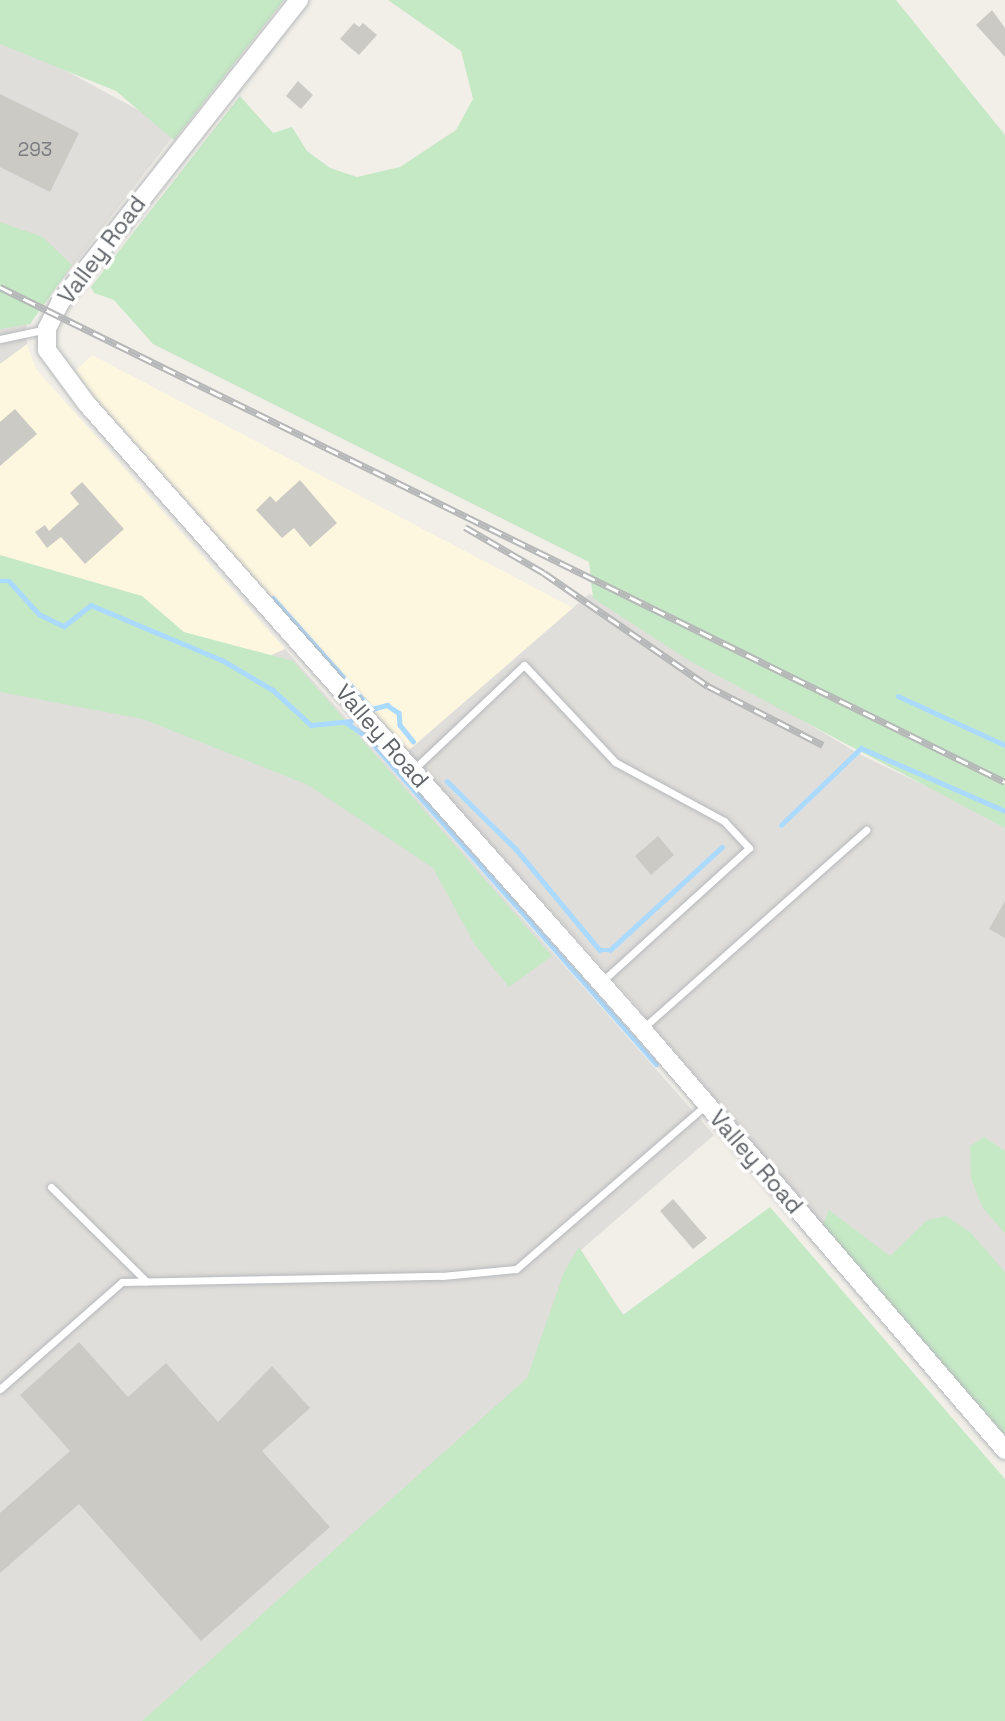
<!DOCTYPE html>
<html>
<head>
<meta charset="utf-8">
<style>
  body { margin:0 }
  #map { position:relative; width:1005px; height:1721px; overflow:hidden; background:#f1efe8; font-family:"Space Grotesk",sans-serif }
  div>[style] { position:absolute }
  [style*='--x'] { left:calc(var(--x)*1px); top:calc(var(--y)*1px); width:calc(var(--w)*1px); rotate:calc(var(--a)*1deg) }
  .commercial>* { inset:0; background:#fef7e0 }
  .industrial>* { inset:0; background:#e0deda }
  .green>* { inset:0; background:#c5e8c5 }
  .stream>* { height:4.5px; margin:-2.25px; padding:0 2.25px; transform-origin:2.25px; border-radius:2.25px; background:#aadaff }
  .building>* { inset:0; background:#cccac5 }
  .roads { filter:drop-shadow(0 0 2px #b5b8bc) drop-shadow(0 0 2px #b5b8bc) }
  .service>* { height:7px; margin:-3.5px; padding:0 3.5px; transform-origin:3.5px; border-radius:3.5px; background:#fff }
  .tertiary>* { height:18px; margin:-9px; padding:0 9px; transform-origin:9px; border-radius:9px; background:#fff }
  .rail>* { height:7px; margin-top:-3.5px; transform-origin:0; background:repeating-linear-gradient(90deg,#fff 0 13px,#b6b7b8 0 26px); box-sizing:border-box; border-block:2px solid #b6b7b8 }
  span { translate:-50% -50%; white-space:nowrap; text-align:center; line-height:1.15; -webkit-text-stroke:7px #fff; paint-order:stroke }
  .number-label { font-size:19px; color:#7a7d7f }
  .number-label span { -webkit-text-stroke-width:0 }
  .street-label { font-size:23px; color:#5f6368 }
</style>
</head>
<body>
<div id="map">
  <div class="commercial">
    <div style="clip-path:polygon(27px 344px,36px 369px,285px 649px,263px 659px,0 579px,0 364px)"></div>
    <div style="clip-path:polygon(92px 355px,573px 608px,408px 751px,97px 400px,75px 371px)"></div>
  </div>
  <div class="industrial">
    <div style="clip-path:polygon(0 35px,177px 131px,60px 283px,0 252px)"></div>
    <div style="clip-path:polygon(0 307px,26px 319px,27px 344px,0 364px)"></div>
    <div style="clip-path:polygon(0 579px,263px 659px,285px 649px,714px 1135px,574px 1256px,631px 1323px,199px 1721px,0 1721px)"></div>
    <div style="clip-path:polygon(589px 594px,861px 755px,1005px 824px,1005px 1301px,938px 1361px,622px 989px,408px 751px)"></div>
  </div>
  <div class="green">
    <div style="clip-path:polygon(0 0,284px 0,174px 140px,116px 91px,0 44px)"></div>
    <div style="clip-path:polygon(388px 0,896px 0,1005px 135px,1005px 828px,690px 661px,593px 598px,589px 562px,153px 344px,114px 300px,94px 293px,91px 287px,240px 96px,273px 133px,292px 127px,307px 151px,330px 168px,357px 177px,400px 167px,456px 130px,473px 99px,461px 51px)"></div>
    <div style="clip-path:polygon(0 222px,43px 237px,72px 265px,30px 324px,0 329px)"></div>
    <div style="clip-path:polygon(0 555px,142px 596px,184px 632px,293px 661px,552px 956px,509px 987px,475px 945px,433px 868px,308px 785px,143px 719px,0 692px)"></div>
    <div style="clip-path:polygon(984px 1137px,1005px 1151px,1005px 1233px,982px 1207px,971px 1178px,970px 1146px)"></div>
    <div style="clip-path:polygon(770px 1207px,1005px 1479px,1005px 1721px,142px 1721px,527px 1378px,564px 1272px,579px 1247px,623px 1315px)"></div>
    <div style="clip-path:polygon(829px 1210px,890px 1256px,927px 1220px,946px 1216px,970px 1232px,1005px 1272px,1005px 1436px,822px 1227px)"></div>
  </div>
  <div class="stream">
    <div style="--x:0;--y:581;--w:9;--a:0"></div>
    <div style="--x:9;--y:581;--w:45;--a:47.7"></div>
    <div style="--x:39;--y:614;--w:28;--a:26"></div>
    <div style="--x:64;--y:626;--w:34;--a:-38"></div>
    <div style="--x:91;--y:605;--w:142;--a:22.8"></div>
    <div style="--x:222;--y:660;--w:59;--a:30.5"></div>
    <div style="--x:273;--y:690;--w:52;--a:42.6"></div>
    <div style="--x:311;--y:725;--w:40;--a:-5.7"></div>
    <div style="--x:273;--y:598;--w:149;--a:48.3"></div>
    <div style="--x:372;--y:709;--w:16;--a:-15"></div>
    <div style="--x:387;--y:705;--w:14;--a:34"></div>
    <div style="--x:399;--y:713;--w:12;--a:85"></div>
    <div style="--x:400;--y:725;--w:21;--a:51"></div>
    <div style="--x:898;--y:696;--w:118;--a:24.6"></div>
    <div style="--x:347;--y:723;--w:23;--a:34"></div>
    <div style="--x:366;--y:736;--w:438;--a:48.5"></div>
    <div style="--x:447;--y:781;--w:97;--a:44.6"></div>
    <div style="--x:516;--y:849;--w:131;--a:50.3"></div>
    <div style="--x:600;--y:950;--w:10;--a:0"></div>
    <div style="--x:610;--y:950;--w:152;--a:-42.6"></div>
    <div style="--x:781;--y:825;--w:111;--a:-43.9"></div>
    <div style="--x:861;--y:748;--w:157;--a:23.6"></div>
  </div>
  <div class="building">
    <div style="clip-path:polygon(992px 10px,1005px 28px,1005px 57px,976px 25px)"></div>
    <div style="clip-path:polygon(354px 23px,359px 27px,363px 23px,377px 35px,359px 55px,340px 39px)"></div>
    <div style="clip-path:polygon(298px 81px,313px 95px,301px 109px,286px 96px)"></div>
    <div style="clip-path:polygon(0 94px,79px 133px,50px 192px,0 167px)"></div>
    <div style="clip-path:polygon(15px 409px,37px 434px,0 466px,0 422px)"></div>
    <div style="clip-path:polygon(300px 480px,337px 523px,310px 547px,294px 528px,282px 538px,256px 510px,270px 496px,276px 502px)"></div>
    <div style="clip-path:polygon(82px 482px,124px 529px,85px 564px,61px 537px,47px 548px,35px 532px,45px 525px,49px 531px,79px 504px,70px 493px)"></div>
    <div style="clip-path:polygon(658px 836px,674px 855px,651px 875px,635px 856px)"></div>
    <div style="clip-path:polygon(1005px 901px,1005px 938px,989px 929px)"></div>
    <div style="clip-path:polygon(673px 1199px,707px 1238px,693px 1249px,660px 1211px)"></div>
    <div style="clip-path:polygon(79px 1342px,128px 1397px,166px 1363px,218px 1422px,272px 1366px,310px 1408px,262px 1451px,330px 1527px,201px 1641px,79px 1504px,0 1573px,0 1513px,70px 1451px,20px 1395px)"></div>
  </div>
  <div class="roads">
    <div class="service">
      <div style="--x:0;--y:339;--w:48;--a:-12"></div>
      <div style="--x:414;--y:769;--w:151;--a:-43.4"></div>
      <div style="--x:524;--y:665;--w:133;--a:46.8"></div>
      <div style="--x:615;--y:762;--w:124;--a:28.4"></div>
      <div style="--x:724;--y:821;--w:37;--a:47"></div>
      <div style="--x:749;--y:848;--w:200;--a:137.8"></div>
      <div style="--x:642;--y:1029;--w:300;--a:-41.6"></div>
      <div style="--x:51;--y:1187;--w:134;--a:44.7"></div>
      <div style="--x:0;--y:1389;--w:162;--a:-41.3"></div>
      <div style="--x:122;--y:1282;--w:320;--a:-1.1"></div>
      <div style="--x:442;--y:1276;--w:74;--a:-5.4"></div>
      <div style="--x:516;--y:1269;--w:251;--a:-40.8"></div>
    </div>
    <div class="tertiary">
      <div style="--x:299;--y:0;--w:386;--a:128.3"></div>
      <div style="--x:60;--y:303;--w:29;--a:117"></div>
      <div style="--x:47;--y:329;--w:21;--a:90"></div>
      <div style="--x:47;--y:350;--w:67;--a:53.5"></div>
      <div style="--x:87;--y:404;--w:836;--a:48.39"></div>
      <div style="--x:642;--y:1029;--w:556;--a:49.23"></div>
    </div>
  </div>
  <div class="rail">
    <div style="--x:0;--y:287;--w:1120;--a:26.22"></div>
    <div style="--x:465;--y:527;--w:91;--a:30.2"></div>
    <div style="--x:544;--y:573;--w:199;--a:34.6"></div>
    <div style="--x:708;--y:686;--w:129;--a:27.2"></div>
  </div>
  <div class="number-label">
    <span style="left:35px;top:150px">293</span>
  </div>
  <div class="street-label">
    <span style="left:102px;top:250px;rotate:-53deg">Valley Road</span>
    <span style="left:382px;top:736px;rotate:49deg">Valley Road</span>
    <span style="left:756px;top:1162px;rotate:49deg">Valley Road</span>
  </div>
</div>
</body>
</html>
